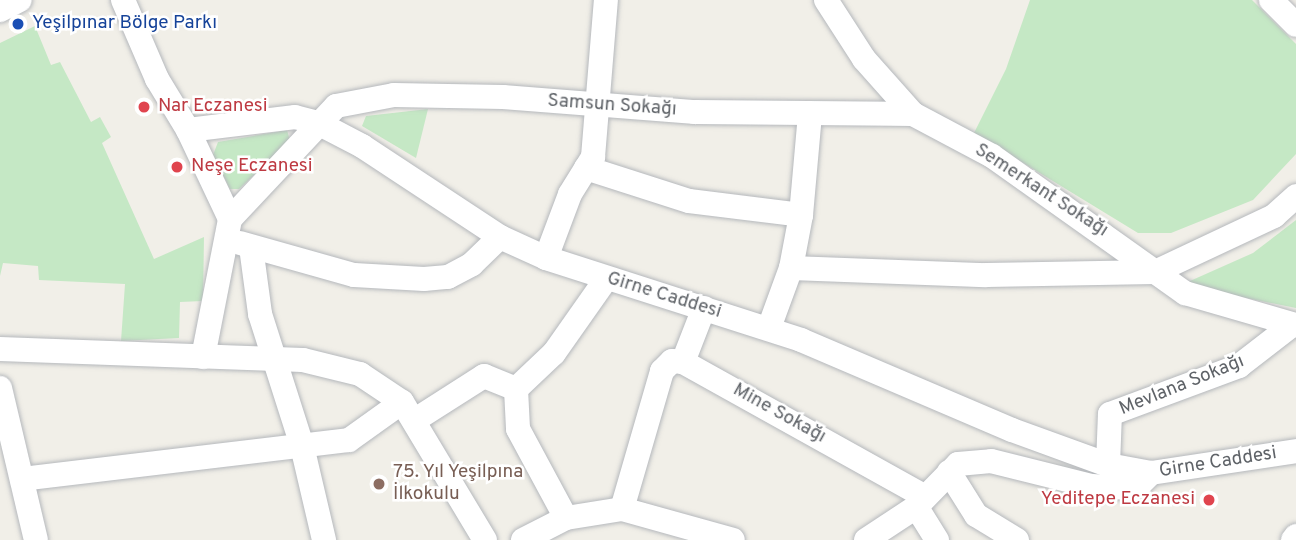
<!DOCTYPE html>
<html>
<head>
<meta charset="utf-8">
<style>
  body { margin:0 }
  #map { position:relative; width:1296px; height:540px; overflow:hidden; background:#f1efe8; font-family:Overpass,sans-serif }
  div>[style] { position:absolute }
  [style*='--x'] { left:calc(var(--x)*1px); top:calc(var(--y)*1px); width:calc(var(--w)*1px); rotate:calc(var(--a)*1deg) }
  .green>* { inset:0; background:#c5e8c5 }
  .roads { filter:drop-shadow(0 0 2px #b5b8bc) drop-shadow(0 0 2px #b5b8bc) }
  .minor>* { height:24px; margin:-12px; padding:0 12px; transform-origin:12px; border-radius:12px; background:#fff }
  .dots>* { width:19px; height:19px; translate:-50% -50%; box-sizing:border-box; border:4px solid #fff; border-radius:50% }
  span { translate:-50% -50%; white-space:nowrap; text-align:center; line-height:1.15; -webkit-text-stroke:5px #fff; paint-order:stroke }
  .transit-label { font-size:19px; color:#164399 }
  .left { translate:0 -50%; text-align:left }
  .street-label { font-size:19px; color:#5f6368 }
  .health-label { font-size:19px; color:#be3a42 }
  .right { translate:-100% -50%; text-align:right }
  .education-label { font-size:19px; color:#785e54 }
</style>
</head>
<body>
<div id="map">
  <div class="green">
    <div style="clip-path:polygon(1030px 0,1252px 0,1296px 44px,1296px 154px,1253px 200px,1171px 233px,1138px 233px,974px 133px,1006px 69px)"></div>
    <div style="clip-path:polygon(35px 26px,51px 65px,60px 62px,91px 122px,100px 117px,111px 137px,102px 143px,154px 259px,204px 237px,203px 301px,180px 302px,179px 338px,121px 341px,125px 284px,39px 280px,38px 266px,3px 263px,0 276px,0 43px)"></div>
    <div style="clip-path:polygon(428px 109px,416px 158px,362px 126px,366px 116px)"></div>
    <div style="clip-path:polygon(287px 130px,290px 141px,239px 189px,230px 189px,213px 155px,218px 142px)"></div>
    <div style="clip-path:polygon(1296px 220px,1296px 308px,1191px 287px,1190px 281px,1253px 253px)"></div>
  </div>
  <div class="roads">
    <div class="minor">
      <div style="--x:123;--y:0;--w:86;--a:66.7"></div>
      <div style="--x:157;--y:79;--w:60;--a:58.7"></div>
      <div style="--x:188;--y:130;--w:108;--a:-6.9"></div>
      <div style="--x:295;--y:117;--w:24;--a:15"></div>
      <div style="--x:318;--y:123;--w:50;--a:27.6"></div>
      <div style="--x:362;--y:146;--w:165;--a:33.4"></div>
      <div style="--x:500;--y:237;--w:51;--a:24.5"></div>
      <div style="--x:546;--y:258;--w:268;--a:17.8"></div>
      <div style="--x:801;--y:340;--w:229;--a:23.1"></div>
      <div style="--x:1012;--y:430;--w:102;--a:20"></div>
      <div style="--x:1108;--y:465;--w:44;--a:10.5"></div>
      <div style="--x:1151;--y:473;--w:147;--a:-8.6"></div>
      <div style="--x:826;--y:0;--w:70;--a:57.2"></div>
      <div style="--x:864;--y:59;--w:74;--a:48.3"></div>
      <div style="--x:913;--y:114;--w:89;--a:28"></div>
      <div style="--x:992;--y:156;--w:237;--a:35.4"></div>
      <div style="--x:1185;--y:293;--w:116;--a:16.1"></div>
      <div style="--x:1271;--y:0;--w:35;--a:45"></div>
      <div style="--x:0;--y:10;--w:22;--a:-27"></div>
      <div style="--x:188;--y:130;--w:98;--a:64.7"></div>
      <div style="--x:586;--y:168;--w:108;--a:17.8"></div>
      <div style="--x:689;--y:201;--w:113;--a:7.1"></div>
      <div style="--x:240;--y:243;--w:118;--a:15.7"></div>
      <div style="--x:354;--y:275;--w:70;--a:3.3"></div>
      <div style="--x:424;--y:279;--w:24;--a:-5"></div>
      <div style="--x:448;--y:277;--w:27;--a:-28"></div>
      <div style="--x:472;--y:264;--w:39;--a:-44"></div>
      <div style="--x:251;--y:247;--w:68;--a:82.3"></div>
      <div style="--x:260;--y:314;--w:139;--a:72.3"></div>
      <div style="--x:302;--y:446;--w:97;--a:76.8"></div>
      <div style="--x:546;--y:258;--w:68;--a:-69.4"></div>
      <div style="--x:570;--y:194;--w:44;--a:-58.1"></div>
      <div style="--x:593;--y:157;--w:158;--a:-85.3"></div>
      <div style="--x:791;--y:268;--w:195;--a:2.1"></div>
      <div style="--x:986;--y:275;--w:169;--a:-1"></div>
      <div style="--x:1155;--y:272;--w:132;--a:-25.2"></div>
      <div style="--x:1274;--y:216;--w:30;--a:-42"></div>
      <div style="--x:704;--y:308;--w:58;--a:111.3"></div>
      <div style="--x:683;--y:362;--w:276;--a:29.1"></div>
      <div style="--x:769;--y:328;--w:64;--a:-69.9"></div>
      <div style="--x:791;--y:268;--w:54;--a:-79.3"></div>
      <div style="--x:801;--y:215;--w:100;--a:-84.9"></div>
      <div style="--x:0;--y:349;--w:303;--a:2.1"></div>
      <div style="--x:303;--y:360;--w:59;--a:13.8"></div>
      <div style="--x:360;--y:374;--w:50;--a:33.7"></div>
      <div style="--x:402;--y:402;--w:161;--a:59"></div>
      <div style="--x:203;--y:357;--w:141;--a:-78.9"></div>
      <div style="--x:230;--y:219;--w:155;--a:-46.8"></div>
      <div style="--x:336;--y:106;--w:59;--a:-10.7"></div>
      <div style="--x:394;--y:95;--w:109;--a:1.1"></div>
      <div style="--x:503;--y:97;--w:193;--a:4.5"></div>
      <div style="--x:695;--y:112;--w:218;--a:0.5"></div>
      <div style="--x:0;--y:388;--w:156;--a:76.7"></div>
      <div style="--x:516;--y:389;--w:40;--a:87.1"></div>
      <div style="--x:518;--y:429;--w:101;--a:61.7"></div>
      <div style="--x:415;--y:420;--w:82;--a:-32.5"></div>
      <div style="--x:484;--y:376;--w:35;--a:22"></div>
      <div style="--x:516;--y:389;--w:52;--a:-43.5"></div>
      <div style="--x:554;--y:353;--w:90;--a:-54.9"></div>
      <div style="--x:1108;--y:465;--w:51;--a:-87.8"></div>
      <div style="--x:1110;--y:414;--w:138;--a:-20.4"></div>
      <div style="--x:1239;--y:366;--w:67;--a:-37.7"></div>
      <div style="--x:949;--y:472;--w:51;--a:57.9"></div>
      <div style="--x:976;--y:515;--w:48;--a:31.4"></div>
      <div style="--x:22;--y:479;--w:329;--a:-6.8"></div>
      <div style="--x:349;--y:440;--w:65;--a:-35.6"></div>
      <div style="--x:622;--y:509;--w:144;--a:-73.8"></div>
      <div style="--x:662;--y:371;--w:14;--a:-45"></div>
      <div style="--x:672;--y:361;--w:11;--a:5"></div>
      <div style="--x:523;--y:540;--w:48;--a:-27.1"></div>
      <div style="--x:566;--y:518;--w:57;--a:-9.1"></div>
      <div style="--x:622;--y:509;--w:115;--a:15.6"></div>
      <div style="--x:866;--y:540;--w:60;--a:-33.4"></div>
      <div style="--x:937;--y:540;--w:39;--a:-122"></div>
      <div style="--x:916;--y:507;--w:60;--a:-45.7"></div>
      <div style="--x:958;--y:464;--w:33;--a:-5"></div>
      <div style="--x:991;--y:461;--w:103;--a:14"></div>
      <div style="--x:1091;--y:486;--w:36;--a:3"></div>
      <div style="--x:1127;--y:488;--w:14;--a:-17"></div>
      <div style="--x:1140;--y:484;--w:16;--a:-45"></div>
      <div style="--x:1293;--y:540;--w:5;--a:-53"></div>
    </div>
  </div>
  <div class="dots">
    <div style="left:18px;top:24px;background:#1a4fb4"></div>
    <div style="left:144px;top:107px;background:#e0444e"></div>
    <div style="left:177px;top:167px;background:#e0444e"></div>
    <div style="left:379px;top:484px;background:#8d6e63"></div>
    <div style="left:1209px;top:500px;background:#e0444e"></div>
  </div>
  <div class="transit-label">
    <span class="left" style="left:32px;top:24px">Yeşilpınar Bölge Parkı</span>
  </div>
  <div class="street-label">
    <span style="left:612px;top:106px;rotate:4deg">Samsun Sokağı</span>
    <span style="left:1041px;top:191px;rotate:33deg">Semerkant Sokağı</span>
    <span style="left:664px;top:296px;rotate:17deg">Girne Caddesi</span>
    <span style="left:1182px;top:386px;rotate:-22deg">Mevlana Sokağı</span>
    <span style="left:779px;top:414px;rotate:29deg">Mine Sokağı</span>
    <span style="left:1218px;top:463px;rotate:-9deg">Girne Caddesi</span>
  </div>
  <div class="health-label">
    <span class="left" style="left:158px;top:107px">Nar Eczanesi</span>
    <span class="left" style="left:191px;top:167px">Neşe Eczanesi</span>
    <span class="right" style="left:1195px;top:500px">Yeditepe Eczanesi</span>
  </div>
  <div class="education-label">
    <span class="left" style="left:393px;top:484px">75. Yıl Yeşilpına<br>İlkokulu</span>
  </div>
</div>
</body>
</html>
